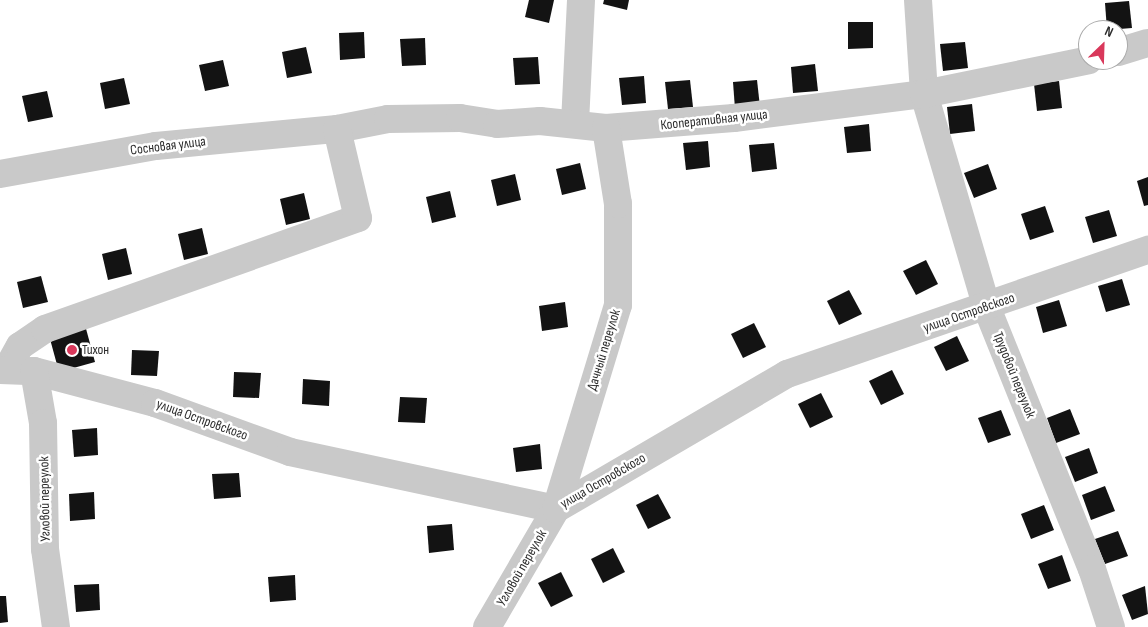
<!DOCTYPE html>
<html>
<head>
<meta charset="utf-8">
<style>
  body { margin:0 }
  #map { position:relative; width:1148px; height:627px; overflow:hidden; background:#fff; font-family:"Sofia Sans Condensed",sans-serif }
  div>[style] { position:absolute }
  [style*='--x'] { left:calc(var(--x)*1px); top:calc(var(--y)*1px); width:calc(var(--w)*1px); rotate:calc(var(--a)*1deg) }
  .building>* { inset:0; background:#131313 }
  .minor>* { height:28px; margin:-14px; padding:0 14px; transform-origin:14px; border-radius:14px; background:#c9c9c9 }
  .dots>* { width:14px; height:14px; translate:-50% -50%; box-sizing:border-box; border:2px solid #fff; border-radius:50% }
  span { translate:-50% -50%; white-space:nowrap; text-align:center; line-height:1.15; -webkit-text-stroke:5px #fff; paint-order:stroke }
  .street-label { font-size:14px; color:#2c2c2c }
  .poi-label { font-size:14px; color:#2c2c2c }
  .left { translate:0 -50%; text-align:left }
  .north { position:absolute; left:1078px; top:20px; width:50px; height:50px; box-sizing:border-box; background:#fff; border:1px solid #ababab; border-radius:50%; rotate:24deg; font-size:14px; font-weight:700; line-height:20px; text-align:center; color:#2c2c2c }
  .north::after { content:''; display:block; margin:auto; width:18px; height:22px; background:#d9385b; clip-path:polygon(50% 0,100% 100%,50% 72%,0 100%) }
</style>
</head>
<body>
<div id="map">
  <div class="building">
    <div style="clip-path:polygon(529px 0,554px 0,549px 23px,525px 17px)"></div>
    <div style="clip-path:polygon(604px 0,629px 0,627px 10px,603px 4px)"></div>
    <div style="clip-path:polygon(1129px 1px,1132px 28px,1107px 30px,1105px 3px)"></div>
    <div style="clip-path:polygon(848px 22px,873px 22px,873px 48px,848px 49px)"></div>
    <div style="clip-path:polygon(364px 32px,365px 58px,340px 60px,339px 33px)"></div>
    <div style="clip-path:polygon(425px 38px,426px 65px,402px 66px,400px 39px)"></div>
    <div style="clip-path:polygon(965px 42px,968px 68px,943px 71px,940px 44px)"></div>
    <div style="clip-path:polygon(306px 47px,312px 73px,287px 78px,282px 52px)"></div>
    <div style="clip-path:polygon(538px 57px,540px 84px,515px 85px,513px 58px)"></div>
    <div style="clip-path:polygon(223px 60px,229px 86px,205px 91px,199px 65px)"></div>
    <div style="clip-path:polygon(815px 64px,818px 91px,793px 93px,791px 67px)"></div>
    <div style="clip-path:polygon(644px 76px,646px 103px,622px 105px,619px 78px)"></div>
    <div style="clip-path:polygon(124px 78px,130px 104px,105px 109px,100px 83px)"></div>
    <div style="clip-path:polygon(690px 80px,693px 107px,668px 109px,665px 82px)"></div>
    <div style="clip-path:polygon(757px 80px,760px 107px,735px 109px,733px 82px)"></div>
    <div style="clip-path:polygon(1059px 81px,1062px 108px,1037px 111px,1034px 84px)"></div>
    <div style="clip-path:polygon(47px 91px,53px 117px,28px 122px,22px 96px)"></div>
    <div style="clip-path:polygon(972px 104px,975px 131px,950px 134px,947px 107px)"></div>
    <div style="clip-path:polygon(869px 124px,871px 151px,847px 153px,844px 127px)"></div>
    <div style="clip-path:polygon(708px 141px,710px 167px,686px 170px,683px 143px)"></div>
    <div style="clip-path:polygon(774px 143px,777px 169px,752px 172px,749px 145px)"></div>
    <div style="clip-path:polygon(580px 163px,586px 189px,562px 195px,556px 169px)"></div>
    <div style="clip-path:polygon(988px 164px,997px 189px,974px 198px,964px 173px)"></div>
    <div style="clip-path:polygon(515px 174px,521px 200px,497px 206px,491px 180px)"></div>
    <div style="clip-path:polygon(1148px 177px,1148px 205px,1144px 206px,1137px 181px)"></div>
    <div style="clip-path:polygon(450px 191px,456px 217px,432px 223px,426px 197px)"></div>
    <div style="clip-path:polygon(304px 193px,310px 219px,286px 225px,280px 199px)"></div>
    <div style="clip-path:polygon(1045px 206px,1054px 232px,1030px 240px,1021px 214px)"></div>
    <div style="clip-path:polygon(1109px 210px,1117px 236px,1093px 243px,1085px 217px)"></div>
    <div style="clip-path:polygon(202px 228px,208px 254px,184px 260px,178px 234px)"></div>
    <div style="clip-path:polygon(126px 248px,132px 274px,108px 280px,102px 254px)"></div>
    <div style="clip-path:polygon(926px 260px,938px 284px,916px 295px,903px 271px)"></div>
    <div style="clip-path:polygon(41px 276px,48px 302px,23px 308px,17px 282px)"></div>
    <div style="clip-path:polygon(1122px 279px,1130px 305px,1106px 312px,1098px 286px)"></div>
    <div style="clip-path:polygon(849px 290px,862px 314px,839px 325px,827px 301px)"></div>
    <div style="clip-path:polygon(1059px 300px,1067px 326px,1043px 333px,1036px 307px)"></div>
    <div style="clip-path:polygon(565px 302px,568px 327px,542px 331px,539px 306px)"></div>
    <div style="clip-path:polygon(754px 323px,766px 347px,743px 358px,731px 334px)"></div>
    <div style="clip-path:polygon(85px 325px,95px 362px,59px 372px,50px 339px)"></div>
    <div style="clip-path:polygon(957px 336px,969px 361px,946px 371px,934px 347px)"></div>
    <div style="clip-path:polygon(132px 350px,159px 351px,157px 376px,131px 375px)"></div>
    <div style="clip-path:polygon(892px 370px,904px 394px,881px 405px,869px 381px)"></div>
    <div style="clip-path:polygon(234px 372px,261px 373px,259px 398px,233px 397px)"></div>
    <div style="clip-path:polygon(303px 379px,330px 381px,329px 406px,302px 404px)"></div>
    <div style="clip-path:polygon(821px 393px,833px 417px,810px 428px,798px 404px)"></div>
    <div style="clip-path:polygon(400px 397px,427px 398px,425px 423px,398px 422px)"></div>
    <div style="clip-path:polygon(1070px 409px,1080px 434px,1056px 443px,1047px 418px)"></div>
    <div style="clip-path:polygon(1001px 410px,1011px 435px,988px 443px,978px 418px)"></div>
    <div style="clip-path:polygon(97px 428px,98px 455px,74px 457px,72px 430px)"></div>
    <div style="clip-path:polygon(540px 444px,542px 469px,516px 472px,513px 448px)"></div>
    <div style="clip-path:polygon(1089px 448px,1098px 473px,1075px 482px,1065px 457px)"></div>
    <div style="clip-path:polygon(239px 473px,241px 497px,214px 499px,212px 474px)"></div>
    <div style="clip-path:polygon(1105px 486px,1115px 511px,1091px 520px,1082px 495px)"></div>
    <div style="clip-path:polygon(94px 492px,95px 519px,70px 521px,69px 494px)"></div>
    <div style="clip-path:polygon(658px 494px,671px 518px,648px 529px,636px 505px)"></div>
    <div style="clip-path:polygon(1044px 505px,1054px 530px,1031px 539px,1021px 514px)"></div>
    <div style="clip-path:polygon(452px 524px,454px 550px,429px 553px,427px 526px)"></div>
    <div style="clip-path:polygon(1118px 531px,1128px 556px,1105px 564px,1095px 539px)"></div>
    <div style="clip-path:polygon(613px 548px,625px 572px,603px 583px,591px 559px)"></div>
    <div style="clip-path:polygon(1062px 555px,1071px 581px,1048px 589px,1038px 564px)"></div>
    <div style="clip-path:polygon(561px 572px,573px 596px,551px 607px,538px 583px)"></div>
    <div style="clip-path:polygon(295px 575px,296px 600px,270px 602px,268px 577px)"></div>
    <div style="clip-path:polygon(99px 584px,100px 610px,76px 612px,74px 585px)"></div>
    <div style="clip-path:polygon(1145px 586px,1148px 614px,1132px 620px,1122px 595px)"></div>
    <div style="clip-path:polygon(0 596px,6px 596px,8px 622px,0 623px)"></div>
  </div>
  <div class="minor">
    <div style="--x:918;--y:0;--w:94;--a:86.3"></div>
    <div style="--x:924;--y:94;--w:223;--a:73.6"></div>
    <div style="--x:987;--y:308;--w:281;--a:68.1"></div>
    <div style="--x:1092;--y:569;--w:61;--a:71.9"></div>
    <div style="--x:1118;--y:52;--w:31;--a:-17"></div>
    <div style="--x:575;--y:123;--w:123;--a:-87.2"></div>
    <div style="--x:0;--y:174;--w:158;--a:-10.2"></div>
    <div style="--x:156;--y:146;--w:182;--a:-5.4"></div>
    <div style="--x:337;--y:129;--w:52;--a:-11.1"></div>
    <div style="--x:388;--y:119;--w:72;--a:-0.8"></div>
    <div style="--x:460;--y:118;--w:37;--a:9"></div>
    <div style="--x:497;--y:124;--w:43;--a:-4"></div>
    <div style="--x:540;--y:121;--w:66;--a:6.1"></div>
    <div style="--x:606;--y:128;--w:128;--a:-4.5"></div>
    <div style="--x:734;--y:118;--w:192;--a:-7.2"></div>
    <div style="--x:924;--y:94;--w:168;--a:-11.6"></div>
    <div style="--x:7;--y:369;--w:26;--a:-61"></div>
    <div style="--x:20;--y:346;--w:30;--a:-34"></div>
    <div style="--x:45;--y:329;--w:332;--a:-19.5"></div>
    <div style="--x:358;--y:218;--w:91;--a:-103.3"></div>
    <div style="--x:0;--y:370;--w:34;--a:2"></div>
    <div style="--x:34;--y:371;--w:125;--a:14.8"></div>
    <div style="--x:155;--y:403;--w:144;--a:19.9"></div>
    <div style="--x:290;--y:452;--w:272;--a:12.1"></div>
    <div style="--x:556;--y:509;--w:268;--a:-30.3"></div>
    <div style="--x:787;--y:374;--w:382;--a:-19"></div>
    <div style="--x:34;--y:371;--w:53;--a:80.2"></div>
    <div style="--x:43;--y:423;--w:126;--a:89.1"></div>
    <div style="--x:45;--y:549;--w:79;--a:82"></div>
    <div style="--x:487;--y:627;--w:137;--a:-59.7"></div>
    <div style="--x:556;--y:509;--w:213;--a:-73.1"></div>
    <div style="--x:618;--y:305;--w:101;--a:-90"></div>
    <div style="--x:618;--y:204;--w:77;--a:-99"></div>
  </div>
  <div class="dots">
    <div style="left:72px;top:350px;background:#d9385b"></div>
  </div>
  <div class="street-label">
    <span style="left:714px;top:120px;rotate:-6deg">Кооперативная улица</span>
    <span style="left:168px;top:146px;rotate:-7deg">Сосновая улица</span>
    <span style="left:969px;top:313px;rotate:-19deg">улица Островского</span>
    <span style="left:604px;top:350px;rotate:-73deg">Дачный переулок</span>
    <span style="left:1014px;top:375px;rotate:68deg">Трудовой переулок</span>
    <span style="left:202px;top:420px;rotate:20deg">улица Островского</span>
    <span style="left:603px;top:481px;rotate:-30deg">улица Островского</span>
    <span style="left:45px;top:499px;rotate:-91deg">Угловой переулок</span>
    <span style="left:522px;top:568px;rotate:-60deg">Угловой переулок</span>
  </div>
  <div class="poi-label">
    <span class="left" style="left:82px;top:350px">Тихон</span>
  </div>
  <div class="north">N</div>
</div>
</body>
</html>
